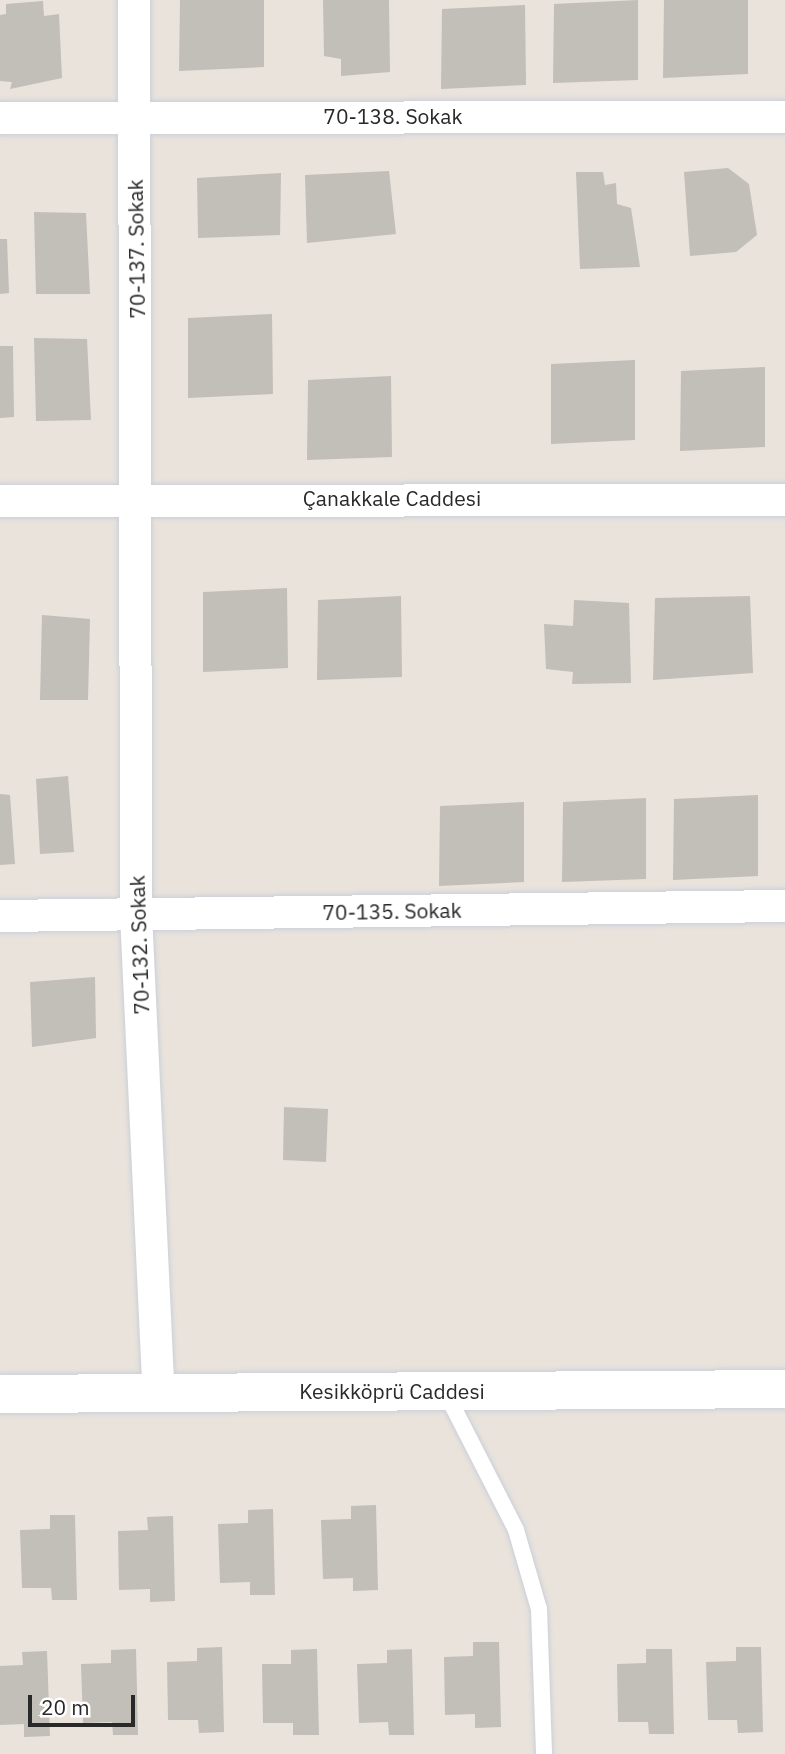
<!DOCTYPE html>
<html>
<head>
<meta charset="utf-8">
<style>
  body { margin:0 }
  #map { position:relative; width:785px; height:1754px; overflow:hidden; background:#e9e3dc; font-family:"IBM Plex Sans",sans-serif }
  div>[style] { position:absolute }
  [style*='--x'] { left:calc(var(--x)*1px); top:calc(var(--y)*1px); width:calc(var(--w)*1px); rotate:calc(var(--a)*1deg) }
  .building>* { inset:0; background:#c2beb8 }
  .roads { filter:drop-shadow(0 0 2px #cbcfd9) drop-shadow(0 0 2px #cbcfd9) }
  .lane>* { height:16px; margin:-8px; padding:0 8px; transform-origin:8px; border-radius:8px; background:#fff }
  .street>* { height:32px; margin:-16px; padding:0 16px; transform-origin:16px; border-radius:16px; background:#fff }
  .secondary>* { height:38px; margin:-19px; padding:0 19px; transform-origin:19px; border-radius:19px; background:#fff }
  span { translate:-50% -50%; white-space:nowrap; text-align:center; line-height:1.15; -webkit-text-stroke:5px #fff; paint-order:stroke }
  .street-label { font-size:21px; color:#292929 }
  .scale { position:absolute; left:28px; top:1695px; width:107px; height:32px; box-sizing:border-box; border:4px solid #292929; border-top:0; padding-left:9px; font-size:21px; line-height:24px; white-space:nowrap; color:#292929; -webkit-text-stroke:5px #fff; paint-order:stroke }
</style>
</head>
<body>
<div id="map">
  <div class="building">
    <div style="clip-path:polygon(180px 0,264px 0,264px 67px,179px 71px)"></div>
    <div style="clip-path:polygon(323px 0,389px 0,390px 72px,341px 76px,341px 59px,324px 56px)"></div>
    <div style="clip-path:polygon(638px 0,638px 80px,553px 83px,554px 4px)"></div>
    <div style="clip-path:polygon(664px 0,748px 0,748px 74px,663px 78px)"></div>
    <div style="clip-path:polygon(43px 1px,44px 16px,59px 14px,62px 78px,10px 89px,12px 82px,0 81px,0 15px,6px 14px,6px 4px)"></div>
    <div style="clip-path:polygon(525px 5px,526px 85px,441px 89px,442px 9px)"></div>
    <div style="clip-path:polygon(728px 168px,749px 184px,757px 235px,736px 252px,690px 256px,684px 172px)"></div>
    <div style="clip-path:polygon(389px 171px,396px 234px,307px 243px,305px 175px)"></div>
    <div style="clip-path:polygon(576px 172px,603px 172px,605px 185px,616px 183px,617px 204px,631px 208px,640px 267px,580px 269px)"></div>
    <div style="clip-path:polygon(281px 173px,280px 235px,198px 238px,197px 178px)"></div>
    <div style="clip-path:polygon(34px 212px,86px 213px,90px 294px,36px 294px)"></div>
    <div style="clip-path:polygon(0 239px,7px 239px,9px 293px,0 294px)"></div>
    <div style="clip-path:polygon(272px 314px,273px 394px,188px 398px,188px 318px)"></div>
    <div style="clip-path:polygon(34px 338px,87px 339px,91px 420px,36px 421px)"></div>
    <div style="clip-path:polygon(0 346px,13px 346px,14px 417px,0 418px)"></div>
    <div style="clip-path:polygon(635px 360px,635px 440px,551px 444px,551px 364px)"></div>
    <div style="clip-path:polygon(765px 367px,765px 447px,680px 451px,681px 371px)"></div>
    <div style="clip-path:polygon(391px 376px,392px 457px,307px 460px,308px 380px)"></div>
    <div style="clip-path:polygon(287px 588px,288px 668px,203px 672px,203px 592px)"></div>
    <div style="clip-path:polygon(401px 596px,402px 677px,317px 680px,318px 600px)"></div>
    <div style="clip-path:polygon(750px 596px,753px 673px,653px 680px,655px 598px)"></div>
    <div style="clip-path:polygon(574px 600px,629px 603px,631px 683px,572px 684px,573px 672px,546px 669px,544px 624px,573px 626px)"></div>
    <div style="clip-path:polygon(42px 615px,90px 619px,88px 700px,40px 700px)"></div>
    <div style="clip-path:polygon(68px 776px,74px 852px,40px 854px,36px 779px)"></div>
    <div style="clip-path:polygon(0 794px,10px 795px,15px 864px,0 865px)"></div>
    <div style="clip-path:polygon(758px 795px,758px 876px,673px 880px,674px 799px)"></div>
    <div style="clip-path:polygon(646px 798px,646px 879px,562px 882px,563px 802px)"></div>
    <div style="clip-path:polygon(524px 802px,524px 882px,439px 886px,440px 806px)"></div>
    <div style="clip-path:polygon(95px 977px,96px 1038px,32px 1047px,30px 982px)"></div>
    <div style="clip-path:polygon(284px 1107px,328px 1109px,326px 1162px,283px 1160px)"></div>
    <div style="clip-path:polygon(376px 1505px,378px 1590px,353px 1591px,353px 1578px,323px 1579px,321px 1520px,351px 1519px,351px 1506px)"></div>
    <div style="clip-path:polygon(273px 1509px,275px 1595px,250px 1595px,250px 1582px,220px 1583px,218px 1524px,248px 1523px,248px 1510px)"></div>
    <div style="clip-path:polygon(50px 1515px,75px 1515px,77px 1600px,52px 1600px,51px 1588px,22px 1588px,20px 1530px,50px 1529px)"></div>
    <div style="clip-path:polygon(173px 1516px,175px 1601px,150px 1602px,150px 1589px,119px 1590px,118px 1531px,148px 1530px,147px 1517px)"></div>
    <div style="clip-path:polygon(473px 1642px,499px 1642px,501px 1727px,475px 1728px,475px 1714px,445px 1715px,444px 1657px,473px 1656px)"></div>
    <div style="clip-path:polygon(222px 1647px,224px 1732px,199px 1733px,198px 1720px,168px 1720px,167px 1662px,197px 1661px,197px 1648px)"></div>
    <div style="clip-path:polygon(736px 1647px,761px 1647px,763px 1732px,738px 1733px,737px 1720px,708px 1720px,706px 1662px,736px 1661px)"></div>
    <div style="clip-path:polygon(136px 1649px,138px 1735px,113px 1735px,112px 1722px,83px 1723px,81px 1664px,111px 1663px,111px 1650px)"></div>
    <div style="clip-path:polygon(317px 1649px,319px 1735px,293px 1735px,293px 1723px,263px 1723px,262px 1664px,291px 1664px,291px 1650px)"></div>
    <div style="clip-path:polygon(412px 1649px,414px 1735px,389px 1735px,388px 1722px,359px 1723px,357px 1664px,387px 1663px,387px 1650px)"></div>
    <div style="clip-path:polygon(646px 1649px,672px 1649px,674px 1734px,649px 1734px,648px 1722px,618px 1722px,617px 1664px,646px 1663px)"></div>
    <div style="clip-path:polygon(47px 1651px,50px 1736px,24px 1737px,24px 1724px,0 1725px,0 1666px,23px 1665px,22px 1652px)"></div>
  </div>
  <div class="roads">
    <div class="lane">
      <div style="--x:446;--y:1393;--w:154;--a:62.9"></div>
      <div style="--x:516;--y:1530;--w:82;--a:73.8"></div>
      <div style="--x:539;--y:1609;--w:145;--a:88"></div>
    </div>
    <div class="street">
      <div style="--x:134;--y:0;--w:914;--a:89.87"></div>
      <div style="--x:136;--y:914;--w:480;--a:87.3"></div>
      <div style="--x:0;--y:118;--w:785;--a:-0.07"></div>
      <div style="--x:0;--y:501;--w:785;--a:-0.07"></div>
      <div style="--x:0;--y:916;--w:785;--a:-0.73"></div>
    </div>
    <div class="secondary">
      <div style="--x:0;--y:1394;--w:785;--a:-0.36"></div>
    </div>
  </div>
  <div class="street-label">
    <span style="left:393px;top:116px">70-138. Sokak</span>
    <span style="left:136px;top:249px;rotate:-91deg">70-137. Sokak</span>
    <span style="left:392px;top:498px">Çanakkale Caddesi</span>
    <span style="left:392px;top:911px;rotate:-1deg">70-135. Sokak</span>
    <span style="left:139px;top:945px;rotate:-92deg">70-132. Sokak</span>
    <span style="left:392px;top:1391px">Kesikköprü Caddesi</span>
  </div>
  <div class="scale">20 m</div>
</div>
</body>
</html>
